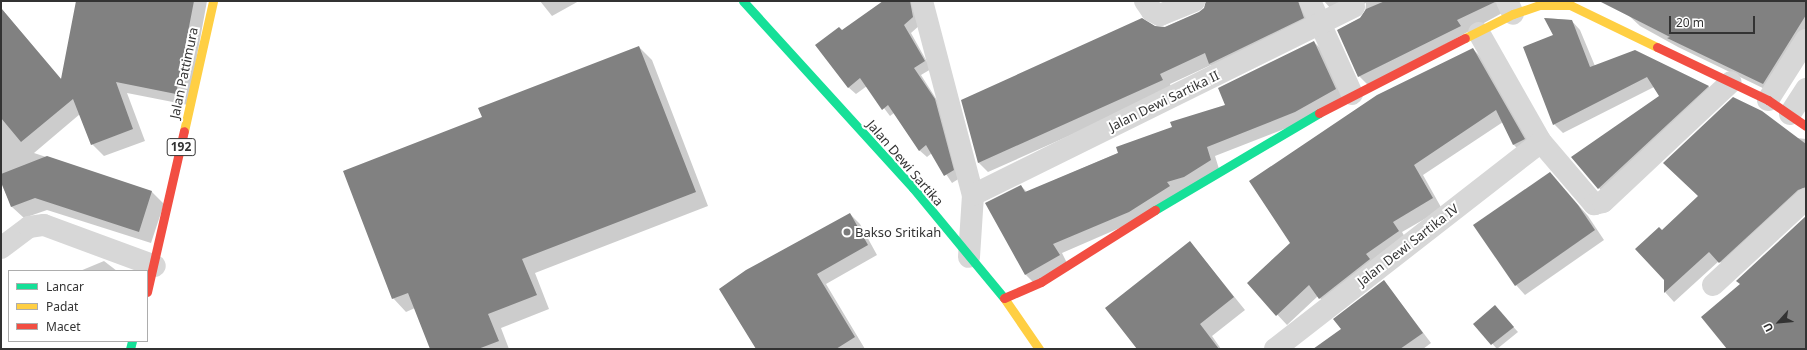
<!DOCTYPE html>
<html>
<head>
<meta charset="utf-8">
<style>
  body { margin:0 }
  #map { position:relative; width:1807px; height:350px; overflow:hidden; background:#fff; font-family:"Noto Sans",sans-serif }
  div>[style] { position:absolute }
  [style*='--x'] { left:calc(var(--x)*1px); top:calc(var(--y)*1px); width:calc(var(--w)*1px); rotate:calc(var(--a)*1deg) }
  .shadow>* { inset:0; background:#0003 }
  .building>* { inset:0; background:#818181 }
  .street>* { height:22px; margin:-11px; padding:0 11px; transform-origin:11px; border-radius:11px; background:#d7d7d7 }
  .fast>* { height:9px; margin:-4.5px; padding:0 4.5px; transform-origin:4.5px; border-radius:4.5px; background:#16e098 }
  .slow>* { height:9px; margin:-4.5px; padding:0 4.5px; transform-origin:4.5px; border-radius:4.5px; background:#ffcf43 }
  .jam>* { height:9px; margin:-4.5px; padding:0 4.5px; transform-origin:4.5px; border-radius:4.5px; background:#f24e42 }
  .dots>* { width:11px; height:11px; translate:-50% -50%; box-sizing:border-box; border:2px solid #fff; border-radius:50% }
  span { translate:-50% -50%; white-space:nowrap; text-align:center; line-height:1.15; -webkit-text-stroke:4px #fff; paint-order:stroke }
  .shield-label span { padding:1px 3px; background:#fff; border:1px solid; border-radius:3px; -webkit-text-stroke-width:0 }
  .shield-label { font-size:12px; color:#333; font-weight:700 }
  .street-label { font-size:13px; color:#333 }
  .poi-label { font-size:13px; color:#333 }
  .left { translate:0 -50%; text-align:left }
  .frame { position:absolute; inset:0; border:2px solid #333; pointer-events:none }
  .legend { position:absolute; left:8px; top:270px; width:140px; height:72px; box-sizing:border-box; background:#fff; border:1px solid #adadad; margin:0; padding:5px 7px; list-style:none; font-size:12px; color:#333 }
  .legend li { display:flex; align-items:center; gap:8px; height:20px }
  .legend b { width:20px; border:1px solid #adadad }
  .north { position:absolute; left:1759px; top:302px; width:40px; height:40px; -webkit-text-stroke:3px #fff; paint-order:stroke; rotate:243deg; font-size:11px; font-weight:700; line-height:16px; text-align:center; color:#333 }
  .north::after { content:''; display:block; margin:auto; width:14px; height:18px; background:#333; clip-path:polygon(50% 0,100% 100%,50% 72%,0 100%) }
  .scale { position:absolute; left:1669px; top:16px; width:86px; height:18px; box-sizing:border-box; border:2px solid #333; border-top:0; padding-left:5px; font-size:12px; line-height:14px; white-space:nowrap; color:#333; -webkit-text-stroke:3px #fff; paint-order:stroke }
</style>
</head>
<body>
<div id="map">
  <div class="shadow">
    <div style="clip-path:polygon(77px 1px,207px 1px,188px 105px,127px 93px,145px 141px,104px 156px,92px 144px,80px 114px,34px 153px,152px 192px,164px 204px,151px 243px,47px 210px,24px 218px,12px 207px,1px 183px,1px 8px,62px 80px)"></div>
    <div style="clip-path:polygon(540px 1px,579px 1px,552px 16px)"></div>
    <div style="clip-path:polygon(885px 1px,921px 1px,920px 25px,911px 33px,931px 69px,921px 75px,942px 108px,960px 178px,952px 183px,932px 153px,927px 157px,919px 150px,894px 113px,890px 116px,867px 86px,856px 94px,848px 87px,843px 31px)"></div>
    <div style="clip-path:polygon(1206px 1px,1314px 1px,1313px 28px,1220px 74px,1211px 65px,1170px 84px,1172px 90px,988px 172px,978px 162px,1160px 29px,1205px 10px)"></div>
    <div style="clip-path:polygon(1324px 1px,1510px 1px,1504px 12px,1369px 86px,1359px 76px,1338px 30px,1365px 15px,1366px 3px,1337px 16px)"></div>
    <div style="clip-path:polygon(1613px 1px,1806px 1px,1806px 44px,1773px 93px,1678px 47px,1640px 26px)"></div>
    <div style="clip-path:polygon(1545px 18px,1571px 20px,1580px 30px,1595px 66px,1708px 86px,1717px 95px,1608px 198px,1572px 158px,1660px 96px,1654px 87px,1563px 133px,1554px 124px,1554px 36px)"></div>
    <div style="clip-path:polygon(1314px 42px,1323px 51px,1344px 98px,1305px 121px,1215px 156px,1219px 169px,1138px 220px,1062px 253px,1068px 265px,1035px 284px,1026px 275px,986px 203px,1021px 186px,1027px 192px,1227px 106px)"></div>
    <div style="clip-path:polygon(639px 47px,652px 60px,708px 206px,535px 273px,549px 309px,501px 328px,509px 349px,431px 349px,415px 308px,406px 312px,393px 298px,483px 118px)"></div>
    <div style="clip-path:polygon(1473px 49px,1483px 59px,1534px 149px,1523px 154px,1514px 145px,1503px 122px,1423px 175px,1442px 209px,1402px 232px,1408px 242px,1329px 308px,1318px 296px,1287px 325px,1248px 283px,1291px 244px)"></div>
    <div style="clip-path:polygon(1797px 138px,1806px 139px,1806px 201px,1730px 272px,1719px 261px,1674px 302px,1665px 292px,1662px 232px)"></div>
    <div style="clip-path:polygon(1550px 173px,1588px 216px,1604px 240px,1525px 295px,1516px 285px)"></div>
    <div style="clip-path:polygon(850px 214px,860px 224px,877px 255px,826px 284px,865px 349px,757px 349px)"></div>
    <div style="clip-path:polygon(1190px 242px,1245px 310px,1212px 336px,1221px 349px,1139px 349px)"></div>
    <div style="clip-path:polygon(104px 261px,117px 271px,80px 271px)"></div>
    <div style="clip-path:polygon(1384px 281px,1431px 343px,1423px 349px,1315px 349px,1342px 330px)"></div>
    <div style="clip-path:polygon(1500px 312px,1518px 332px,1497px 349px,1475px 324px)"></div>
  </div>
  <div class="building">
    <div style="clip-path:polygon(76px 1px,194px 1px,176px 94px,116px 82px,133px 129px,91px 145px,73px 99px,21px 142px,1px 118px,1px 8px,61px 79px)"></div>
    <div style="clip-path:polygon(883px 1px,910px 1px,913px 17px,904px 25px,925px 61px,914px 68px,935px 99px,954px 170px,944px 176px,926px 145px,919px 151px,888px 105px,882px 110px,860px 78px,848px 88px,815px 45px,839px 27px,842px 30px)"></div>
    <div style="clip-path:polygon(1206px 1px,1298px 1px,1304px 18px,1209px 64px,1205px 53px,1160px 74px,1163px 80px,978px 163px,961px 100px,1142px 18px,1155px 26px,1165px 27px,1199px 12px,1204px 8px)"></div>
    <div style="clip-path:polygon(1385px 1px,1495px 1px,1495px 2px,1457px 20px,1461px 26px,1358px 77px,1337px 30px,1360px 18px,1366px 9px)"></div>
    <div style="clip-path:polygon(1599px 1px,1806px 1px,1806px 15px,1763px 84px,1667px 38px,1670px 37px)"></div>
    <div style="clip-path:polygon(1544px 18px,1572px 20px,1590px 67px,1635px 50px,1709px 86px,1598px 189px,1571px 157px,1659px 96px,1647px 77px,1553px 125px,1523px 47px,1553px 35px)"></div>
    <div style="clip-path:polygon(1314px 41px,1336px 89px,1295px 112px,1207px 147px,1211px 160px,1184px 177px,1167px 182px,1170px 186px,1129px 212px,1053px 244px,1060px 255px,1025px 275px,985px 203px,1021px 185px,1025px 192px,1118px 153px,1116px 147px,1172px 127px,1170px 122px,1225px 105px,1218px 88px)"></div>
    <div style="clip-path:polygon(639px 46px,696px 192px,522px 259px,537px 295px,488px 314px,499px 341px,478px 349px,430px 349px,408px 293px,392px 299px,343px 171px,482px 117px,478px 108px)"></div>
    <div style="clip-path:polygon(1473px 48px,1525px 139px,1513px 145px,1496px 110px,1414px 165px,1433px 198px,1393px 222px,1399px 231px,1366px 254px,1370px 259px,1319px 299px,1309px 285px,1276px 316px,1247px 283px,1290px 243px,1249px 181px,1377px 95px)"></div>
    <div style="clip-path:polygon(1733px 97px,1762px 111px,1806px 144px,1806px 187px,1798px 190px,1719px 263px,1709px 252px,1664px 293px,1664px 280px,1635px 249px,1659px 227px,1662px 230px,1698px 196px,1663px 163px)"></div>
    <div style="clip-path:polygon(47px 156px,152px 191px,139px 232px,35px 198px,11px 207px,1px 182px,1px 174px)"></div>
    <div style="clip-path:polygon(1550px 172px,1578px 205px,1595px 230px,1515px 286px,1473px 225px)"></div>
    <div style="clip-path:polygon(850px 213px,868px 245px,817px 274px,855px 337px,836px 349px,756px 349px,719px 289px,746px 270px)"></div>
    <div style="clip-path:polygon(1806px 216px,1806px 349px,1727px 349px,1701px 317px,1740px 284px,1736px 281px)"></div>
    <div style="clip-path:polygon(1190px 241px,1234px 297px,1200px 324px,1219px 349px,1137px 349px,1105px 308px)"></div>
    <div style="clip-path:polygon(1384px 280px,1423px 333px,1400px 349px,1313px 349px,1341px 329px,1333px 319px)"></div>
    <div style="clip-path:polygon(1495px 305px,1514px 327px,1491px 345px,1473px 324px)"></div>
  </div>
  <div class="street">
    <div style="--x:922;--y:1;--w:201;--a:75.3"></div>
    <div style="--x:973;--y:195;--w:62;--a:93.7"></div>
    <div style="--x:1145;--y:1;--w:12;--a:55"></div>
    <div style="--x:1152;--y:11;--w:9;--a:27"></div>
    <div style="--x:1160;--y:15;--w:37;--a:-22"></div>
    <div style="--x:1310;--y:1;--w:102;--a:65.7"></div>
    <div style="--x:1507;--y:1;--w:14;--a:65"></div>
    <div style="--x:1479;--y:33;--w:125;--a:60.4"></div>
    <div style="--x:1541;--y:142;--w:82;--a:49.5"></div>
    <div style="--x:1594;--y:204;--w:9;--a:-13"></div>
    <div style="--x:1603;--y:202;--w:175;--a:-43.2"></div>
    <div style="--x:1768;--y:100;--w:71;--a:-57.7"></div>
    <div style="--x:1790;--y:114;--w:30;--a:-57"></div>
    <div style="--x:973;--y:195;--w:425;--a:-26.3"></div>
    <div style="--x:1;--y:248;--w:35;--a:-37"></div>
    <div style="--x:29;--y:227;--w:15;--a:-8"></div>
    <div style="--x:44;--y:225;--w:118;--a:20.3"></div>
    <div style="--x:1713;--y:285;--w:127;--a:-42.8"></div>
    <div style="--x:1275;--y:349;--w:337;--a:-37.9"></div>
  </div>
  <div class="fast">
    <div style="--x:743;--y:1;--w:253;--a:47.7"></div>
    <div style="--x:913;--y:188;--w:143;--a:50.4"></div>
    <div style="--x:1155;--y:210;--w:191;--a:-30.6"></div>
    <div style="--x:130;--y:349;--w:8;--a:-76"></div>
  </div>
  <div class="slow">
    <div style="--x:1465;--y:38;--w:54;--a:-26.6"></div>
    <div style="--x:1513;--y:14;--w:28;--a:-19"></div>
    <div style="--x:1539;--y:5;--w:31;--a:0"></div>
    <div style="--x:1570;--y:5;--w:97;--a:25.8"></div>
    <div style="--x:184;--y:131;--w:133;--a:-77.4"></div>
    <div style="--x:1004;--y:298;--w:62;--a:55.5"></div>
  </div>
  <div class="jam">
    <div style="--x:1657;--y:47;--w:123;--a:25.5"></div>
    <div style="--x:1768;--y:100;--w:46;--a:34.4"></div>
    <div style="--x:1319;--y:113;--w:164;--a:-27.2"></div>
    <div style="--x:147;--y:292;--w:165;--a:-77.1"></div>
    <div style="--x:1004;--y:298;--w:40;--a:-23.4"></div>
    <div style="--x:1041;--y:282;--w:135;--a:-32.3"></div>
  </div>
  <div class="dots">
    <div style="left:847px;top:232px;background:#7a7a7a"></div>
  </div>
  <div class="shield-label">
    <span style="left:181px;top:147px">192</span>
  </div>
  <div class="street-label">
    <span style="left:184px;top:73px;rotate:-78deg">Jalan Pattimura</span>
    <span style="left:1164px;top:101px;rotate:-26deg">Jalan Dewi Sartika II</span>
    <span style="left:905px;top:163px;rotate:49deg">Jalan Dewi Sartika</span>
    <span style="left:1408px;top:245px;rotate:-38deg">Jalan Dewi Sartika IV</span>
  </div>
  <div class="poi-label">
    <span class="left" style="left:855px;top:232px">Bakso Sritikah</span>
  </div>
  <div class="frame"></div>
  <ul class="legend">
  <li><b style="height:5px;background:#16e098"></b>Lancar</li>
  <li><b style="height:5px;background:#ffcf43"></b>Padat</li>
  <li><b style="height:5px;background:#f24e42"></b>Macet</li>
  </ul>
  <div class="north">U</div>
  <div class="scale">20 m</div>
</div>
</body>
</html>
